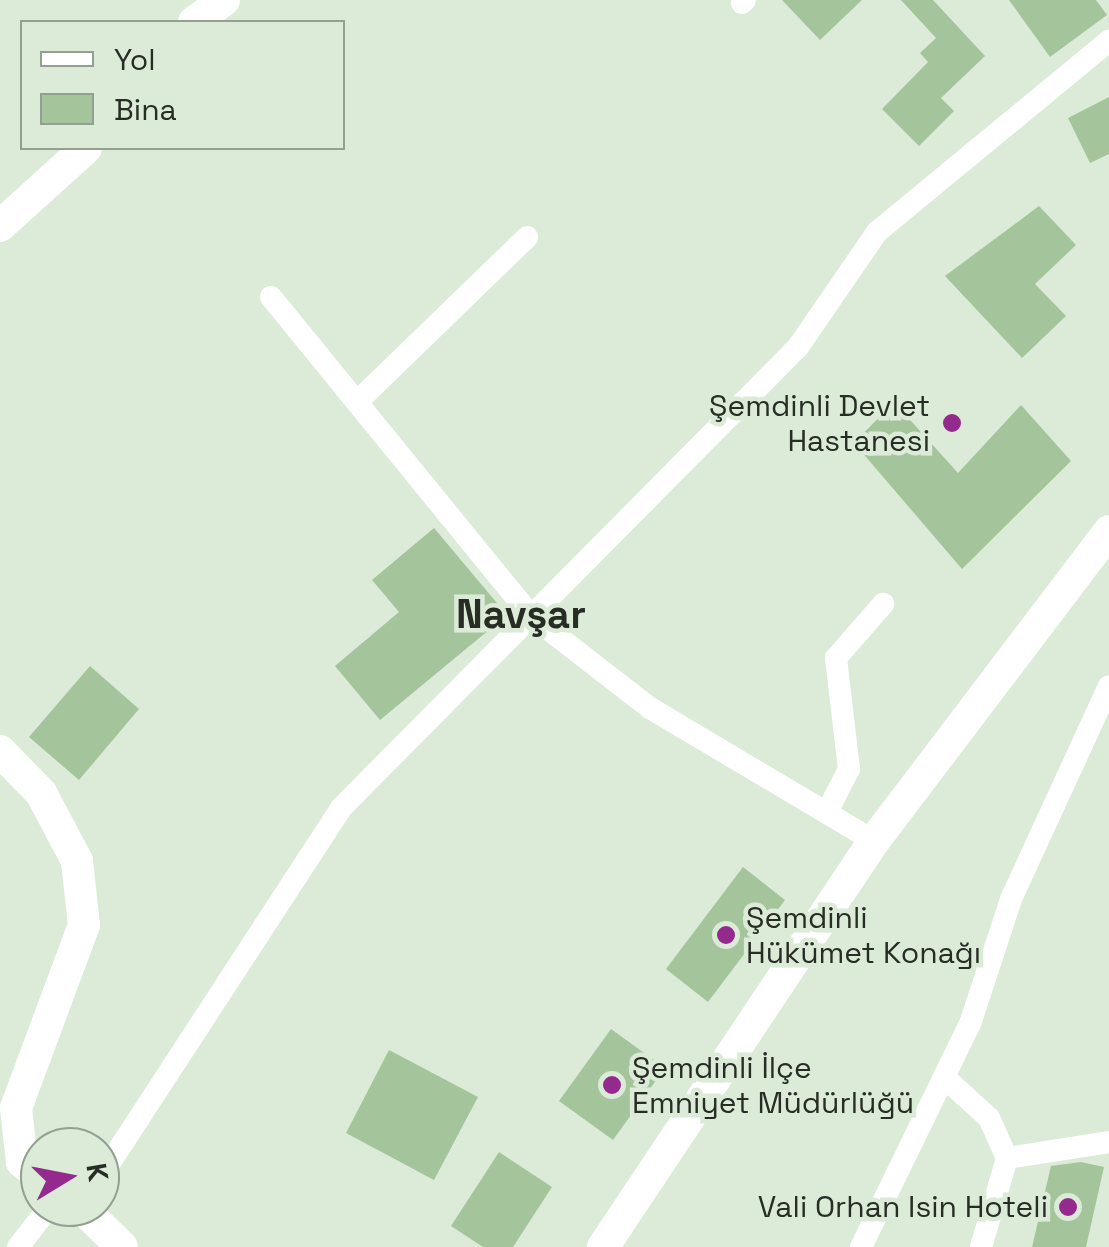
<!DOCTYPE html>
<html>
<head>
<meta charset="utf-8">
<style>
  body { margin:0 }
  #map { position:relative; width:1109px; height:1247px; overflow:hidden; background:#dbebd7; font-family:"Space Grotesk",sans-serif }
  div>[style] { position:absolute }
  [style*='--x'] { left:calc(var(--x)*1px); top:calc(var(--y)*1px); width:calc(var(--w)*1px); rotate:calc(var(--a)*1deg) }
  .building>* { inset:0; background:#a4c49c }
  .street>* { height:22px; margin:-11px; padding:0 11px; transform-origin:11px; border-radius:11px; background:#fff }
  .secondary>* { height:32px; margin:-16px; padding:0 16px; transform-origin:16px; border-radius:16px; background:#fff }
  .dots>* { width:28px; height:28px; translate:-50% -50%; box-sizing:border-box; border:5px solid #dbebd7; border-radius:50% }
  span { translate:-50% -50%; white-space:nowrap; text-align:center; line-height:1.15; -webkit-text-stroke:9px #dbebd7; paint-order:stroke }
  .poi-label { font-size:30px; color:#272d25 }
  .right { translate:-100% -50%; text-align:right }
  .left { translate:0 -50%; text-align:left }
  .district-label { font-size:40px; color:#272d25; font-weight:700 }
  .legend { position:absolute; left:20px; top:20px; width:325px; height:130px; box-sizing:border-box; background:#dbebd7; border:2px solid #939f90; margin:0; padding:12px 18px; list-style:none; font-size:30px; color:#272d25 }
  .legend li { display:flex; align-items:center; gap:20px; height:50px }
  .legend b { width:50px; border:2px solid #939f90 }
  .north { position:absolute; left:20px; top:1127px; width:100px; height:100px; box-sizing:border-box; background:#dbebd7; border:2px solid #939f90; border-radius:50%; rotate:80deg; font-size:28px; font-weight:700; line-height:40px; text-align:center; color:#272d25 }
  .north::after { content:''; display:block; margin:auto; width:35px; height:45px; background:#942a8d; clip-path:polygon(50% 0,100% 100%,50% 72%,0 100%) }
</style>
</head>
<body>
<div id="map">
  <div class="building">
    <div style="clip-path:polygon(782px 0,862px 0,820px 40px)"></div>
    <div style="clip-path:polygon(901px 0,933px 0,985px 56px,941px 98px,954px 111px,919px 146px,882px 109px,928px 62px,920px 53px,936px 38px)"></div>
    <div style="clip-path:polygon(1009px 0,1096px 0,1107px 15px,1050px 57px)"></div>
    <div style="clip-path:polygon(1109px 97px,1109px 154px,1090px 163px,1068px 118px)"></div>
    <div style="clip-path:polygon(1039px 206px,1076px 245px,1035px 284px,1066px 316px,1022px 358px,945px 276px)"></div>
    <div style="clip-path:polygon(894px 402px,958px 473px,1021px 405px,1071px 461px,962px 569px,854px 443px)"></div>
    <div style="clip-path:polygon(434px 528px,507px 615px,380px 720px,335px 666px,399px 612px,372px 580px)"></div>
    <div style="clip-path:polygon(90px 666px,139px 709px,79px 780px,29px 737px)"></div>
    <div style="clip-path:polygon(743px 867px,785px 900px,708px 1002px,666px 969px)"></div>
    <div style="clip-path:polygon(611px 1029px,665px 1068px,613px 1140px,559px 1101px)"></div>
    <div style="clip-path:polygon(389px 1050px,478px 1097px,434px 1180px,346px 1133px)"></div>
    <div style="clip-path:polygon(499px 1152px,552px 1187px,513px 1247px,483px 1247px,451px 1226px)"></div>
    <div style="clip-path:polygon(1081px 1162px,1104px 1167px,1086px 1247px,1032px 1247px,1051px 1166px)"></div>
  </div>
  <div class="street">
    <div style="--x:742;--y:3;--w:4;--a:-45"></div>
    <div style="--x:271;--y:297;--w:410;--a:50.8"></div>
    <div style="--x:530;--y:615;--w:152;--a:37.8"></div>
    <div style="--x:650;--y:708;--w:261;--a:30.7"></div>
    <div style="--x:357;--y:402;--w:237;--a:-44.1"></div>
    <div style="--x:827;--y:812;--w:48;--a:-62.9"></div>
    <div style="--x:849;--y:769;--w:112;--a:-96.7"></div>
    <div style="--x:836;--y:658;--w:72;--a:-49"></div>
    <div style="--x:944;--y:1077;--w:61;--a:42.3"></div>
    <div style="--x:989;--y:1118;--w:44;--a:65.8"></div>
    <div style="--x:1007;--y:1158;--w:103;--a:-8.9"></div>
    <div style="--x:100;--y:1178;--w:442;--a:-56.9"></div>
    <div style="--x:341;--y:808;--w:649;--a:-45.25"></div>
    <div style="--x:798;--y:347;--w:140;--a:-55.5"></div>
    <div style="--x:877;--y:232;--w:301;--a:-39.5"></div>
    <div style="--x:18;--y:1247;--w:51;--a:-52.2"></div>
    <div style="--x:861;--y:1247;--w:251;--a:-64"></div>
    <div style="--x:971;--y:1021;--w:128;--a:-71.8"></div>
    <div style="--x:1011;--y:899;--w:234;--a:-65.3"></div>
    <div style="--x:981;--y:1247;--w:93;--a:-73.7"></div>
  </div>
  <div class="secondary">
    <div style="--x:194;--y:22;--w:37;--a:-36"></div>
    <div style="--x:0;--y:226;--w:116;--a:-42.2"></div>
    <div style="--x:0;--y:751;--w:59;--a:45.7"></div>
    <div style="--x:41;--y:793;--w:77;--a:62.1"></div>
    <div style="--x:77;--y:861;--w:64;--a:83.8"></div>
    <div style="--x:84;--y:925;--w:195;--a:110.4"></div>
    <div style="--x:16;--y:1108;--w:54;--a:83.7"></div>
    <div style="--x:22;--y:1162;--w:23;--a:38"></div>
    <div style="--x:81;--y:1207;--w:57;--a:44.3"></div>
    <div style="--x:603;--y:1247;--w:488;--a:-56.3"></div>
    <div style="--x:874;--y:841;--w:389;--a:-52.8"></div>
  </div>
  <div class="dots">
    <div style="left:952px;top:423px;background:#942a8d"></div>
    <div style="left:726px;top:935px;background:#942a8d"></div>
    <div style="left:612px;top:1085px;background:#942a8d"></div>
    <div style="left:1068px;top:1207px;background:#942a8d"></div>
  </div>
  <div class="poi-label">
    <span class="right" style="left:930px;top:423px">Şemdinli Devlet<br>Hastanesi</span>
    <span class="left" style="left:746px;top:935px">Şemdinli<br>Hükümet Konağı</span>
    <span class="left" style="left:632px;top:1085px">Şemdinli İlçe<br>Emniyet Müdürlüğü</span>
    <span class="right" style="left:1048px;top:1207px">Vali Orhan Isin Hoteli</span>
  </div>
  <div class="district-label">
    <span style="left:521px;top:615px">Navşar</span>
  </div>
  <ul class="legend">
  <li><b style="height:12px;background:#fff"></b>Yol</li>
  <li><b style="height:28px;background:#a4c49c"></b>Bina</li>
  </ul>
  <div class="north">K</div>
</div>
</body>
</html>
